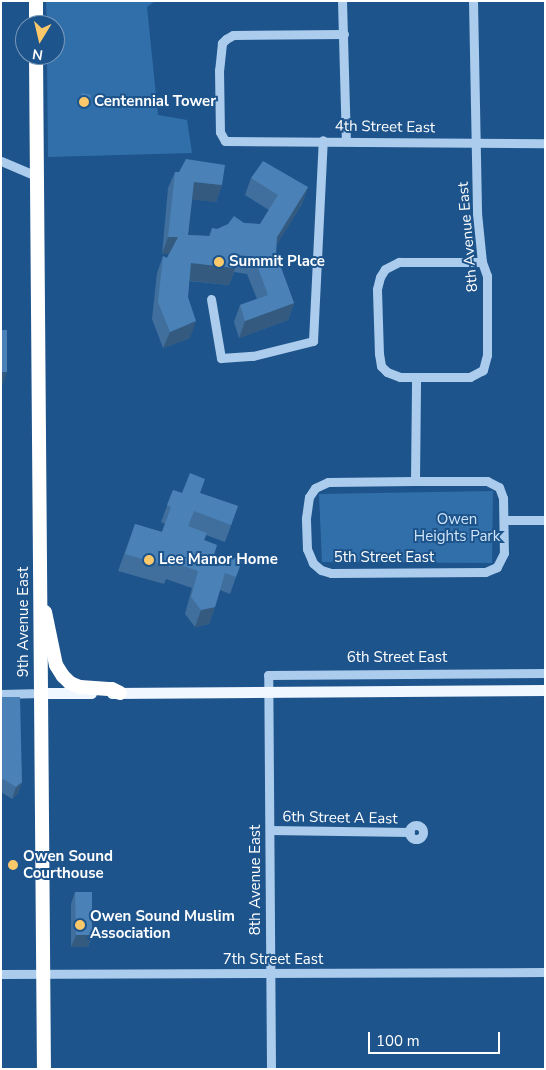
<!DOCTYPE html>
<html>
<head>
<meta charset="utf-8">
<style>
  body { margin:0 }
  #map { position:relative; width:546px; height:1070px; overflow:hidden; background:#1e548c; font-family:"Nunito Sans",sans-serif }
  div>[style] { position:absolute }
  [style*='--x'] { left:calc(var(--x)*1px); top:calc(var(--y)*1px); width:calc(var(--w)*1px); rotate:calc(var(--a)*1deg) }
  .green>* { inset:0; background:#316faa }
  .minor>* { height:9px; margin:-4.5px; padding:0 4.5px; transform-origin:4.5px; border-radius:4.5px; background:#abccec }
  .minor>.ring { margin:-4.5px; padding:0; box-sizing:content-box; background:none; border:9px solid #abccec; border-radius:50% }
  .major>* { height:11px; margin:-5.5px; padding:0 5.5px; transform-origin:5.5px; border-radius:5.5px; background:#f0f7ff }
  .highway>* { height:14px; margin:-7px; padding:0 7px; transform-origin:7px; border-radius:7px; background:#fff }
  .wall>* { inset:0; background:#406f9d }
  .shaded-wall>* { inset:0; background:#345a7f }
  .building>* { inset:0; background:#4a81b6 }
  .dots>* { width:14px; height:14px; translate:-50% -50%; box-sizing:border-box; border:2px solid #1e548c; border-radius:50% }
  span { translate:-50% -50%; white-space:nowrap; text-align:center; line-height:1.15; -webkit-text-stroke:4px #1e548c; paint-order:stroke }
  .poi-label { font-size:15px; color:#fff; font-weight:700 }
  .left { translate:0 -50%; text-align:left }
  .street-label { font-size:15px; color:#fff }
  .park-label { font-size:15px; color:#d0e5f9 }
  .frame { position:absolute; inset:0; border:2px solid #fff; pointer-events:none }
  .north { position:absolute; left:15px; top:15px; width:50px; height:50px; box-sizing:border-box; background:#1e548c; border:1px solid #7898ba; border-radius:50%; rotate:189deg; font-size:14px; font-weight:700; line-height:20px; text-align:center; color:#fff }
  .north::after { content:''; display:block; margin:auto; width:18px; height:22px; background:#fbc86a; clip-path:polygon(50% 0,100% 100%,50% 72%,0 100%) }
  .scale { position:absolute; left:368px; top:1032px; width:132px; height:22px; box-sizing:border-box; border:2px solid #fff; border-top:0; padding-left:6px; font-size:15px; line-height:18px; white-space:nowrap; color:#fff; -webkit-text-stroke:4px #1e548c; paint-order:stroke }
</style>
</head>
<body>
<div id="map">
  <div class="green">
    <div style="clip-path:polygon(46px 1px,155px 1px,147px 7px,158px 115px,187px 120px,192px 153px,48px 157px,47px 55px,55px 55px,55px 25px,47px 25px)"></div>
    <div style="clip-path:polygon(493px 491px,492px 563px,322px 562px,319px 494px)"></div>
  </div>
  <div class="minor">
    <div style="--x:342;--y:1;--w:140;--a:88.4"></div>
    <div style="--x:473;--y:1;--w:212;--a:88.9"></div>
    <div style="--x:477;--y:213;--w:49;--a:84.2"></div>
    <div style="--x:482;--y:262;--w:15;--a:70"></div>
    <div style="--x:487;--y:276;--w:79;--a:90"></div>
    <div style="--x:487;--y:355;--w:16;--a:105"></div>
    <div style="--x:483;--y:370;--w:15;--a:152"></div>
    <div style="--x:470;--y:377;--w:70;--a:180"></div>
    <div style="--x:400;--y:377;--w:14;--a:-159"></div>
    <div style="--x:387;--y:372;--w:8;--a:-135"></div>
    <div style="--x:381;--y:366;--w:12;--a:-99"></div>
    <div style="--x:379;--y:354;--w:65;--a:-91.8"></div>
    <div style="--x:377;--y:289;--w:12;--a:-76"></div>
    <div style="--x:380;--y:277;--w:9;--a:-58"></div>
    <div style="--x:385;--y:269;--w:16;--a:-27"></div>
    <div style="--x:399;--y:262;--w:83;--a:0"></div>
    <div style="--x:344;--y:34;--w:111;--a:179.5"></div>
    <div style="--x:233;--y:35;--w:8;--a:150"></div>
    <div style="--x:226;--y:39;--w:6;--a:135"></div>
    <div style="--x:222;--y:43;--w:27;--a:96"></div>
    <div style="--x:219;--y:70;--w:62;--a:89.1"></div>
    <div style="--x:220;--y:132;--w:10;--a:61"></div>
    <div style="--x:225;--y:141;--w:320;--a:0.4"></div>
    <div style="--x:1;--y:161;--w:39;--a:23"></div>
    <div style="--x:211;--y:299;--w:60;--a:80.4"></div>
    <div style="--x:221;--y:358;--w:32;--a:-4"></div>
    <div style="--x:253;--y:356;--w:62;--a:-14"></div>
    <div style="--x:313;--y:341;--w:201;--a:-87.2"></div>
    <div style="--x:415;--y:481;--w:72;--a:0"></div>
    <div style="--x:487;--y:481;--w:13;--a:27"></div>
    <div style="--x:499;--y:487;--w:12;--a:70"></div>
    <div style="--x:503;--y:498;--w:55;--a:89"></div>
    <div style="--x:504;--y:553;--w:16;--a:117"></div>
    <div style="--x:497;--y:567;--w:13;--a:157"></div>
    <div style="--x:485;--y:572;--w:154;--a:179.6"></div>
    <div style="--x:331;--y:573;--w:10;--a:-163"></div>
    <div style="--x:321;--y:570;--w:11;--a:-139"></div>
    <div style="--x:313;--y:563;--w:15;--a:-113"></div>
    <div style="--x:307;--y:549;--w:31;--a:-92"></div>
    <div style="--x:306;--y:518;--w:21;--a:-82"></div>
    <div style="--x:309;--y:497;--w:11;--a:-56"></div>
    <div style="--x:315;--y:488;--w:14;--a:-25"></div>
    <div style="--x:328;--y:482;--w:87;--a:-0.7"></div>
    <div style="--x:415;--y:481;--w:104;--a:-89.4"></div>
    <div style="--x:504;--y:520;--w:41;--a:0"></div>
    <div style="--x:1;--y:694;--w:40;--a:-1.4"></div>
    <div class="ring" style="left:409px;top:825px;width:5px;height:5px"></div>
    <div style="--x:270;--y:830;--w:140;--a:0.8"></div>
    <div style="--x:1;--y:974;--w:544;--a:-0.21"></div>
    <div style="--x:271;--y:1069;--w:394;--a:-90.4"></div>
    <div style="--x:268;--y:675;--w:277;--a:-0.4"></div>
  </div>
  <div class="major">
    <div style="--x:41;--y:693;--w:50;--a:0"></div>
    <div style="--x:112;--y:693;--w:433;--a:-0.4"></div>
  </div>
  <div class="highway">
    <div style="--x:36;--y:1;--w:24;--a:90"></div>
    <div style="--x:36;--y:55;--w:1014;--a:89.55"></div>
    <div style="--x:45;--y:612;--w:54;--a:78.3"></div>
    <div style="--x:56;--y:665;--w:13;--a:58"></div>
    <div style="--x:63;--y:676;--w:10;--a:45"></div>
    <div style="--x:70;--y:683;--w:11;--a:22"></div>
    <div style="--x:80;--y:687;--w:32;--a:4"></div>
    <div style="--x:112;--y:689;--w:9;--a:27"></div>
  </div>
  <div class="wall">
    <div style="clip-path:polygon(82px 93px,91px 95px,88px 107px,79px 104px)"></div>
    <div style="clip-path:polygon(175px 172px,222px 185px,216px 202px,192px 199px,188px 235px,209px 236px,212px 228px,217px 229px,244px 223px,260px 224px,269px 210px,245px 195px,251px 178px,308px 187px,302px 204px,276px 245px,276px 254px,294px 303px,288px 320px,239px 338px,234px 322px,240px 305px,257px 299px,247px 274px,234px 272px,229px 285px,189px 281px,188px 297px,190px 338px,163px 348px,152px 319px,157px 273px,163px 256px,167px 258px,169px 254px,162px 254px,168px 188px)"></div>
    <div style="clip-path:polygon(173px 490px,182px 493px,200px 493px,238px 506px,225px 542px,206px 535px,204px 540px,214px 555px,236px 577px,230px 594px,220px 590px,215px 607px,209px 624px,195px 627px,185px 614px,192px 588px,166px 579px,164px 584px,118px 571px,135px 524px,162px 532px,165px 524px,161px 522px)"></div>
    <div style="clip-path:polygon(1px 697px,22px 782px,18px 793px,12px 799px,1px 792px)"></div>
    <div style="clip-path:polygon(75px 892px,92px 935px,88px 947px,71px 947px,71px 904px)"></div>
  </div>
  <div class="shaded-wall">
    <div style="clip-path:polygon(194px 182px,222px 185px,216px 202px,188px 199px)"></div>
    <div style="clip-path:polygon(308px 187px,302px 204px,271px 254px,277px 237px)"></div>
    <div style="clip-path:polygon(168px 237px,178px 237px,172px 254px,162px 254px)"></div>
    <div style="clip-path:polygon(191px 263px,235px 268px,229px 285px,185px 280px)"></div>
    <div style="clip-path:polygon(294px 303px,288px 320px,239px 338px,245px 321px)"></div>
    <div style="clip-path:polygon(196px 321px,190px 338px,163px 348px,170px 332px)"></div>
    <div style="clip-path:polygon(1px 372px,7px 372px,3px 384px,1px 384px)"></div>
    <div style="clip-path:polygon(215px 607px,209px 624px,195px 627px,201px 610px)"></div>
    <div style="clip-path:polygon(22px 782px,18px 793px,12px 799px,16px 787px)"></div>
    <div style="clip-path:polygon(76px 935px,92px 935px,88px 947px,71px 947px)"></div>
  </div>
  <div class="building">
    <div style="clip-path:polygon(82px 93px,91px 95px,89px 104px,80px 101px)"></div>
    <div style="clip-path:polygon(186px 159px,225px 165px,222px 185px,194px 182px,188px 235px,210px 236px,212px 228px,217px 229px,228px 224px,234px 216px,244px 223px,260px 224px,278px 195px,251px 178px,263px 161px,308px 187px,277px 237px,276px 254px,294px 303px,245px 321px,240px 305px,268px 295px,254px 257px,235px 254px,235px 268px,191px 263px,188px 297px,196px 321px,170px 332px,158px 302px,163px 256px,167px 258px,178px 237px,168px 237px,175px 172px,179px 172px)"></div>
    <div style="clip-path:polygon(1px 330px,7px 330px,7px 372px,1px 372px)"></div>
    <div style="clip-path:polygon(190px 473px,205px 479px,200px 493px,238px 506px,231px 525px,194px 511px,188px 526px,207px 533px,204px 540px,217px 545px,214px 555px,225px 559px,228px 555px,242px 561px,236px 577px,225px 573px,215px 607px,201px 610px,191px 597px,198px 571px,172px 562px,171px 567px,125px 554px,135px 524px,162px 532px,171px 507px,167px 505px,173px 490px,182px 493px)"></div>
    <div style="clip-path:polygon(1px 697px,20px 697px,22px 782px,16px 787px,3px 779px,1px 779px)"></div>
    <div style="clip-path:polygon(75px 892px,92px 892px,92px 935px,76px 935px)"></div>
  </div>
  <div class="dots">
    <div style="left:84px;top:102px;background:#fbc86a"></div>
    <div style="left:219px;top:262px;background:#fbc86a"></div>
    <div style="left:149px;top:560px;background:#fbc86a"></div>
    <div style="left:13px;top:865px;background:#fbc86a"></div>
    <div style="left:80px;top:925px;background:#fbc86a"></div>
  </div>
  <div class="poi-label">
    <span class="left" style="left:94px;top:102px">Centennial Tower</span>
    <span class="left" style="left:229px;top:262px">Summit Place</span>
    <span class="left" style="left:159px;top:560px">Lee Manor Home</span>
    <span class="left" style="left:23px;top:865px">Owen Sound<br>Courthouse</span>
    <span class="left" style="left:90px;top:925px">Owen Sound Muslim<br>Association</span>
  </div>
  <div class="street-label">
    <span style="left:385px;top:127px;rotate:1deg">4th Street East</span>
    <span style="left:468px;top:237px;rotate:-95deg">8th Avenue East</span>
    <span style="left:384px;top:558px">5th Street East</span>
    <span style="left:24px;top:622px;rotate:-90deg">9th Avenue East</span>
    <span style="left:397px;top:658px">6th Street East</span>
    <span style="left:340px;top:818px;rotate:1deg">6th Street A East</span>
    <span style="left:256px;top:880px;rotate:-90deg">8th Avenue East</span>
    <span style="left:273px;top:960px">7th Street East</span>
  </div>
  <div class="park-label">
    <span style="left:457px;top:528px">Owen<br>Heights Park</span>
  </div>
  <div class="frame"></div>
  <div class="north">N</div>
  <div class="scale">100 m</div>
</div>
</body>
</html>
